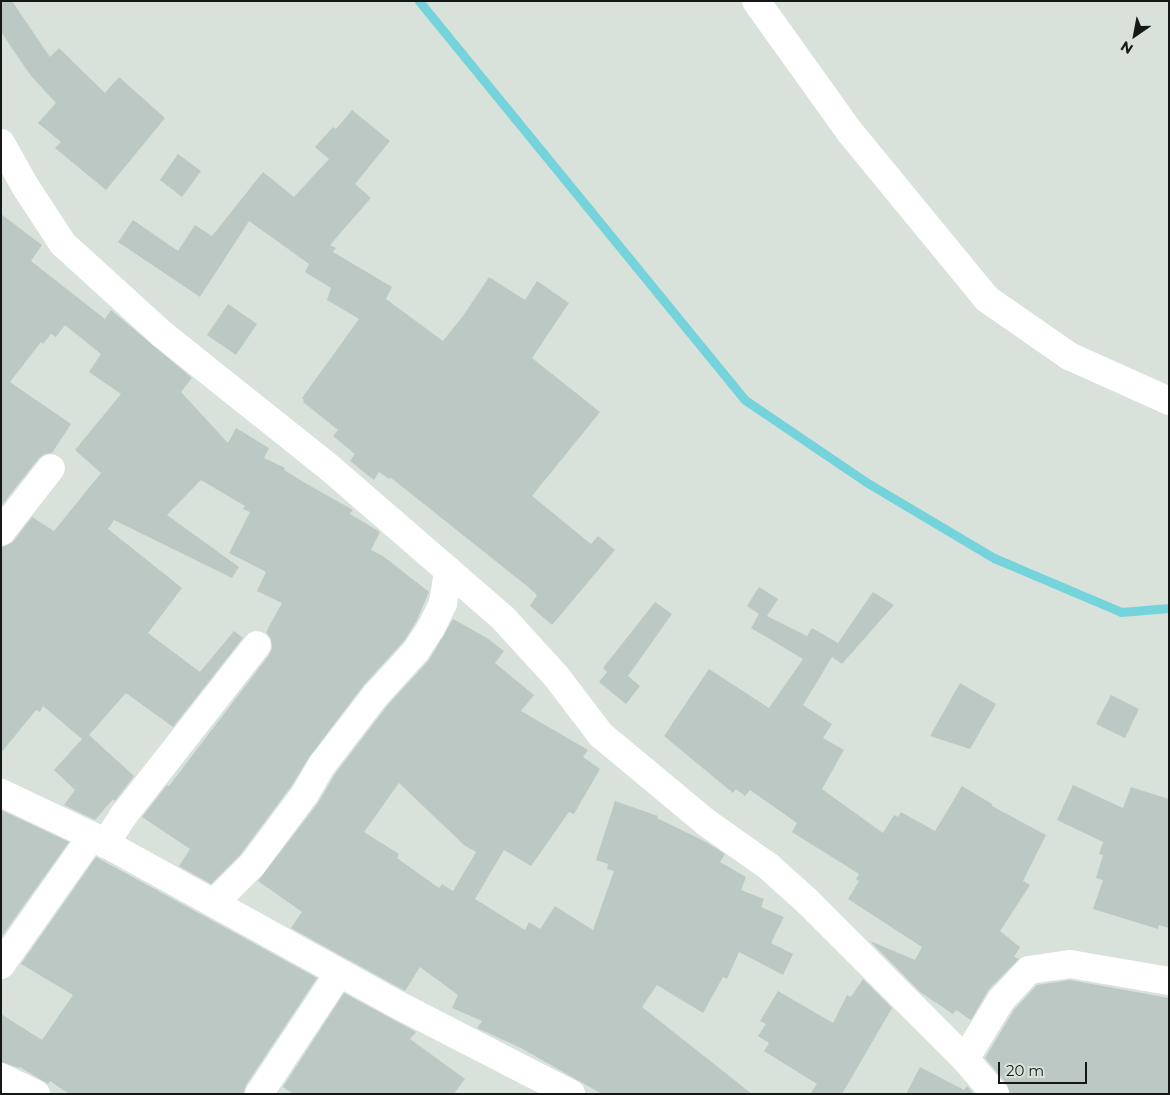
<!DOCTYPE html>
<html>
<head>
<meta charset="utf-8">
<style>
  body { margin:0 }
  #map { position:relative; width:1170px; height:1095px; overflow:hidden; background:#d9e2da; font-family:Montserrat,sans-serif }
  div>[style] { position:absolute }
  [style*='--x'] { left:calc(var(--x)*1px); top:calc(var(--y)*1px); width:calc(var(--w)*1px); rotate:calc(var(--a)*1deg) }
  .stream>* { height:9px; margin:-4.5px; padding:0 4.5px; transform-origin:4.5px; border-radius:4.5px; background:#75d3dc }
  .building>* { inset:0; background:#bcc8c4 }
  .minor>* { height:28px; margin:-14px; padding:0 14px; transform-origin:14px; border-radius:14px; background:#fff }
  span { translate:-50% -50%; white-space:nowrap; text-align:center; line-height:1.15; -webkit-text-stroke:5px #d9e2da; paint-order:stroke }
  .frame { position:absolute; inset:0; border:2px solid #151816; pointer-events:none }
  .north { position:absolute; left:1110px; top:10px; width:50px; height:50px; -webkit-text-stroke:4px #d9e2da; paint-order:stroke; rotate:213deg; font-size:14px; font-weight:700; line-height:20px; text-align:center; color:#151816 }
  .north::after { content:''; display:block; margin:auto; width:18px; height:22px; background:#151816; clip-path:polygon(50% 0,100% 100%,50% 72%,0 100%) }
  .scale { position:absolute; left:998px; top:1062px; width:89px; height:22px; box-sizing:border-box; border:2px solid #151816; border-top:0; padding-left:6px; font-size:15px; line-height:18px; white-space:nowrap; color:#151816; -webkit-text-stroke:4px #d9e2da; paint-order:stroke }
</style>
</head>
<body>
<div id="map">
  <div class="stream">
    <div style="--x:419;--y:1;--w:515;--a:50.75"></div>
    <div style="--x:745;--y:400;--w:146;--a:34.1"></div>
    <div style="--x:866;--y:482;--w:149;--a:30.7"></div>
    <div style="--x:994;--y:558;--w:138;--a:23"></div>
    <div style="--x:1121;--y:612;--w:48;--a:-4.8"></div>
  </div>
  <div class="building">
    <div style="clip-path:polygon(1px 1px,12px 1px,50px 57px,59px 48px,105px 93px,119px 77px,165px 118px,106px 190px,55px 148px,61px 142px,38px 123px,56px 103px,31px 76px,1px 32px)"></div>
    <div style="clip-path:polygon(352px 110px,390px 141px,355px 184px,371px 198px,330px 245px,336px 248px,333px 252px,392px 287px,386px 299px,443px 341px,463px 316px,489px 277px,525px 300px,537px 281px,569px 303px,532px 358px,600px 412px,532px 496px,591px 544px,598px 536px,615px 550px,552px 625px,530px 606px,537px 595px,527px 586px,390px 477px,389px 479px,379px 472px,374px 480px,350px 461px,355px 454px,333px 436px,338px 430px,303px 402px,304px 400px,302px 398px,359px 319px,327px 300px,331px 288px,305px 272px,309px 264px,249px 221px,200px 297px,118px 242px,133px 220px,178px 251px,195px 225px,212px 236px,263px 172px,294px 197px,329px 159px,315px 147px,333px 127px,336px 129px)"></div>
    <div style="clip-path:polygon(178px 154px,201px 171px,182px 197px,160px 180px)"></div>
    <div style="clip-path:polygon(1px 214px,42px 245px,31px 261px,105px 319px,111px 310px,192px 378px,181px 392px,228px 443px,236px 428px,269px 448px,264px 458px,285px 468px,284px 470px,307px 484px,353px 510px,350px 514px,380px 532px,371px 550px,383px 556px,429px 592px,417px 620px,404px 641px,363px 686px,310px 756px,292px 785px,240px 855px,211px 884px,179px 866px,190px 849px,142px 817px,167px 785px,169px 786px,269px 655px,272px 648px,271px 639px,266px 632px,282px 603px,257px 591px,266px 572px,229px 553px,250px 512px,243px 509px,245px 506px,201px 480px,167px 515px,239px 567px,232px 578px,114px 520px,108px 529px,182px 588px,148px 633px,200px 672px,234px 631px,243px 638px,173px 727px,126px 693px,89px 735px,134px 776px,115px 801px,113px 799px,95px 820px,64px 805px,75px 790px,54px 770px,82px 739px,43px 706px,40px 712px,36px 710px,1px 753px,1px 547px,13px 542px,32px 517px,54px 531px,101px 473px,75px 450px,121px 394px,89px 372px,101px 354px,65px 325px,56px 337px,51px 334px,43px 344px,41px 342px,10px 382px,71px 424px,52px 453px,45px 454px,39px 458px,1px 506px)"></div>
    <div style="clip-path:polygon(228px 304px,257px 324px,236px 355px,207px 335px)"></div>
    <div style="clip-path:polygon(759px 587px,778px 599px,767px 616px,807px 636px,812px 628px,838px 643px,873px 592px,894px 605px,842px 664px,832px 657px,803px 705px,832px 724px,823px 738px,844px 750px,822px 789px,883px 833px,894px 815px,898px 817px,901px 812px,935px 831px,962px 786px,992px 804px,992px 806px,1046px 835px,1023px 881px,1030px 885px,1000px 931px,1020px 947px,1014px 957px,1019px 959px,989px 989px,971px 1020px,956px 1010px,953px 1014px,920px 992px,870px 941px,915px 960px,922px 947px,848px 899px,859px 881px,856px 879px,859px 874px,792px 832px,797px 823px,750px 790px,745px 796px,736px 789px,733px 793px,664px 736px,709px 669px,769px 708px,803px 659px,751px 628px,759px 614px,747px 606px)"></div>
    <div style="clip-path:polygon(655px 602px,672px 614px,628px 676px,640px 686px,626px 704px,599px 682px,607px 672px,603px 668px)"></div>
    <div style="clip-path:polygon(evenodd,453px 619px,487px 638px,504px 651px,495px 663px,534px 695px,521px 711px,588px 750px,583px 757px,600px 769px,574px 814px,569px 812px,531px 866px,504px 850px,475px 899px,525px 930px,529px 922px,540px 929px,555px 906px,593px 930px,614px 871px,607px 869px,608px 864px,596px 860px,615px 801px,658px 816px,657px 818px,706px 842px,725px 854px,720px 862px,746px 877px,741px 890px,764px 899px,761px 907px,784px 917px,771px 943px,793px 954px,783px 975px,739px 952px,727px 979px,723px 977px,703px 1013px,657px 985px,642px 1007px,752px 1094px,602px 1094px,521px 1048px,477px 1028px,482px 1021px,452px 1008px,458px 995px,420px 967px,405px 991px,291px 928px,302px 912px,258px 881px,318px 803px,335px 774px,387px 706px,429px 660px,453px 619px,399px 783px,464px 845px,476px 852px,453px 891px,442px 884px,439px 888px,397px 858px,399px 854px,364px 832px,399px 783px)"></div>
    <div style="clip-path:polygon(960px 683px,996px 704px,970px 749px,930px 736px)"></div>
    <div style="clip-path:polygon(1111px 695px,1139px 709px,1125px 738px,1096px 724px)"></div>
    <div style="clip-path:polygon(1073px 785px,1123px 808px,1131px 787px,1169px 799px,1169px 928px,1159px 925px,1158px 929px,1093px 909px,1103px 880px,1096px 878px,1103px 855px,1099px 854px,1103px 842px,1057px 820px)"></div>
    <div style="clip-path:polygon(1px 810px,69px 842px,2px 936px,1px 935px)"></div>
    <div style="clip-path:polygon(96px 857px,317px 978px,246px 1085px,243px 1094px,69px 1094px,50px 1081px,48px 1084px,20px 1067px,19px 1068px,1px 1062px,1px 1014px,42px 1040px,73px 995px,21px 964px)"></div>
    <div style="clip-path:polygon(863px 979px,892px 1008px,842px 1094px,810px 1094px,817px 1084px,764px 1051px,769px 1043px,758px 1036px,766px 1024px,760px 1021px,778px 991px,833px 1023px,847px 995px,851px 997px)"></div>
    <div style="clip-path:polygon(1070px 980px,1169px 998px,1169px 1094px,1010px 1094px,1007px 1084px,985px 1058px,1014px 1010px,1037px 985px)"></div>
    <div style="clip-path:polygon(344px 993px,416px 1032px,410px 1039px,465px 1079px,454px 1094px,293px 1094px,283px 1087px)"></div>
    <div style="clip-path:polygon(920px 1067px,964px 1090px,967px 1086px,974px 1094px,906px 1094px)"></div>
  </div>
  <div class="minor">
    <div style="--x:756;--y:1;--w:160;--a:54.4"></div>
    <div style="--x:849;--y:131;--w:217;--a:50.6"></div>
    <div style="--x:987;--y:299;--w:100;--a:34.8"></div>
    <div style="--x:1069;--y:356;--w:110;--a:24.2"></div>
    <div style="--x:1;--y:143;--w:49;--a:60.8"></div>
    <div style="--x:25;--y:186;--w:69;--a:56.8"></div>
    <div style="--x:63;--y:244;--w:134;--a:42.3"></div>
    <div style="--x:162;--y:334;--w:216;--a:38.6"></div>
    <div style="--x:331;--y:469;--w:228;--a:40.9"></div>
    <div style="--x:503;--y:618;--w:79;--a:47.6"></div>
    <div style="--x:556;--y:676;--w:74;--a:52.7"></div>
    <div style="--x:601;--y:735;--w:138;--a:39.7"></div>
    <div style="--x:707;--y:823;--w:75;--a:35.2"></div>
    <div style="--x:768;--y:866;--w:52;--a:41.9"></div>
    <div style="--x:807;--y:901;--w:223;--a:45"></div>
    <div style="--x:965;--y:1059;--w:46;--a:49.4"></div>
    <div style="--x:1;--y:532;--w:81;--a:-52"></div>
    <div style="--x:1;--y:793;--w:101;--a:25.3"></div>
    <div style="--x:92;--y:836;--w:356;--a:28.9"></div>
    <div style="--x:404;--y:1008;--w:188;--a:27.2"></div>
    <div style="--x:105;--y:844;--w:33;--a:-57"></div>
    <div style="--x:123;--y:816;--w:217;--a:-51.9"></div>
    <div style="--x:215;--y:902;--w:52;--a:-45"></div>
    <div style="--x:252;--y:865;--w:89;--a:-53.3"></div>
    <div style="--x:305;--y:794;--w:34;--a:-60"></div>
    <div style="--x:322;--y:765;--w:87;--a:-52.5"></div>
    <div style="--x:375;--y:696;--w:61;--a:-47.7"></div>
    <div style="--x:416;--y:651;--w:27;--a:-57"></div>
    <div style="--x:431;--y:628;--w:28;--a:-64"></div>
    <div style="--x:443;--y:603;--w:33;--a:-81"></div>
    <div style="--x:1;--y:965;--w:158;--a:-54.8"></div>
    <div style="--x:965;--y:1059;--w:69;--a:-58.6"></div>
    <div style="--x:1001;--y:1000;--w:41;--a:-47"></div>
    <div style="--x:1029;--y:970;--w:41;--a:-8.3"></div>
    <div style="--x:1070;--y:964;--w:100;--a:9.7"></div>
    <div style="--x:1;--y:1077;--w:39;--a:26"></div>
    <div style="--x:259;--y:1094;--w:145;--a:-56.5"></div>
  </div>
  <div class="frame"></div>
  <div class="north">N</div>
  <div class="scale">20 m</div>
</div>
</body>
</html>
